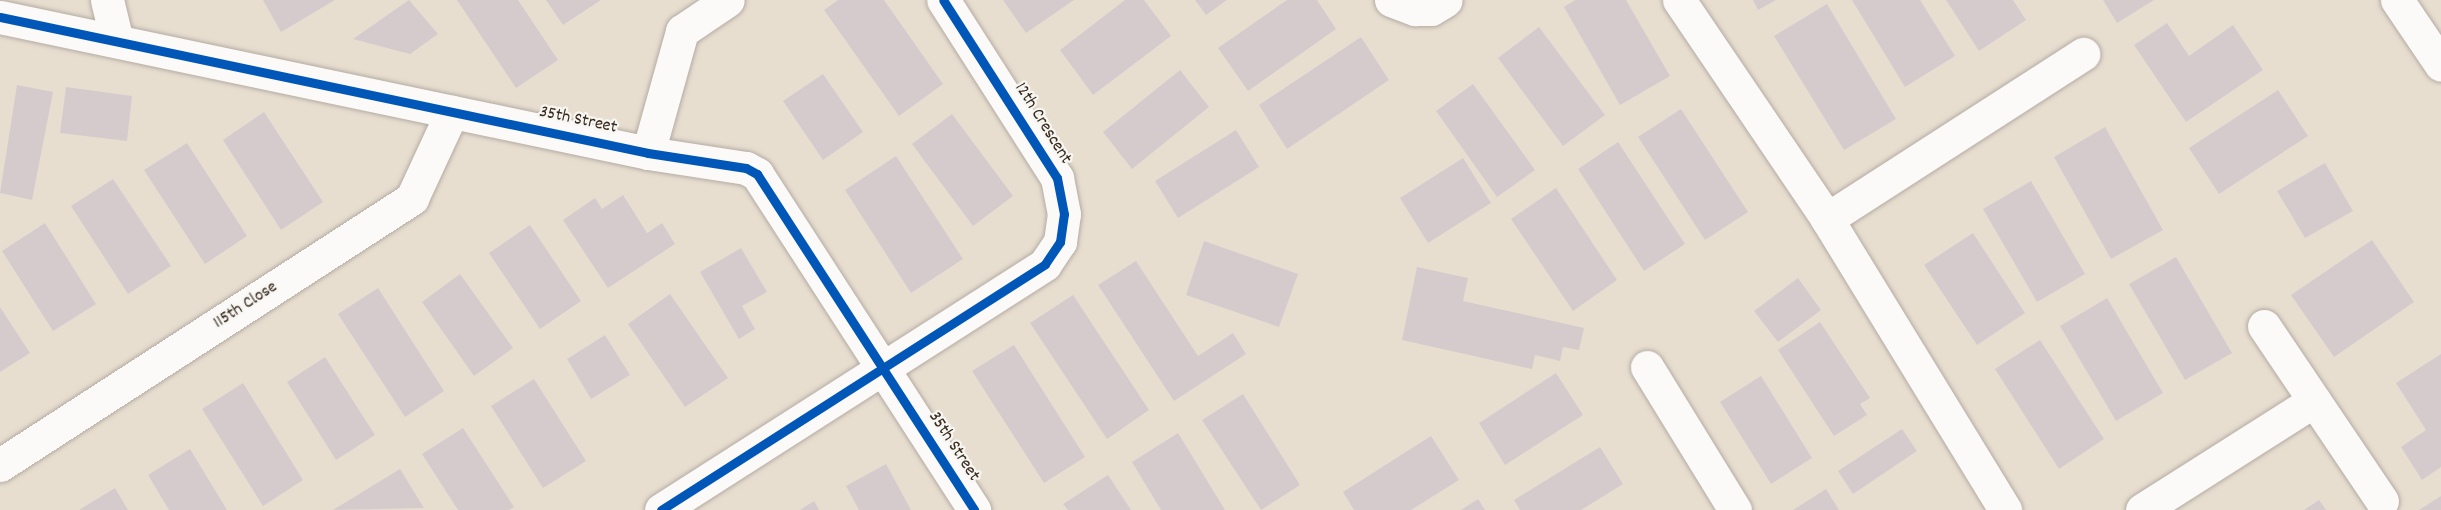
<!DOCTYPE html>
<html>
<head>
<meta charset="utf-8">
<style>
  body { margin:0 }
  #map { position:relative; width:2441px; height:510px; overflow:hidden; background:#e8ded0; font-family:Dekko,sans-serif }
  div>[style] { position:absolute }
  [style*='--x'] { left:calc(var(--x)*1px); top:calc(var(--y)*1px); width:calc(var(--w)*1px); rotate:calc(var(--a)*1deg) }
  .building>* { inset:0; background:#d5cbcd }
  .roads { filter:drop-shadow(0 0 2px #b4aca3) drop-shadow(0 0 2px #b4aca3) }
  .minor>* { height:33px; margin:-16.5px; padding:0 16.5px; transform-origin:16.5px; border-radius:16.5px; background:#fcfaf8 }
  .cycleway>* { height:9px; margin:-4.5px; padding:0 4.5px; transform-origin:4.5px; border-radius:4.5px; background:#0057b8 }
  span { translate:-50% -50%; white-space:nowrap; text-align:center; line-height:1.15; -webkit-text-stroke:4.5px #f6f6f2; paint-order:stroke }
  .street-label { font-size:18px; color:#3b2a1e }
</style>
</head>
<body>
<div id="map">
  <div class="building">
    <div style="clip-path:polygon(263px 0,335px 0,281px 32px)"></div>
    <div style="clip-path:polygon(409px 0,438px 34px,410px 54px,353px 39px)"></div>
    <div style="clip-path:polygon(457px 0,518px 0,558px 60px,516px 88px)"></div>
    <div style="clip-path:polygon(546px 0,601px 0,563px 25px)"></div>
    <div style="clip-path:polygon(838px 0,884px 0,943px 84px,899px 116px,824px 10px)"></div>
    <div style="clip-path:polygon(1003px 0,1074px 0,1026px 33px)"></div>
    <div style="clip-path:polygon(1125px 0,1144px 0,1171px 36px,1093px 95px,1060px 50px)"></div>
    <div style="clip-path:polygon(1195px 0,1227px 0,1206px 15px)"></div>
    <div style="clip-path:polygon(1287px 0,1317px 0,1336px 29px,1248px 91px,1218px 48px)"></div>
    <div style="clip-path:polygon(1575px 0,1626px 0,1670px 76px,1620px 105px,1564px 7px)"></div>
    <div style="clip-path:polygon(1753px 0,1776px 0,1758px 10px)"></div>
    <div style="clip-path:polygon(1852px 0,1920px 0,1955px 56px,1905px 87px)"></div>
    <div style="clip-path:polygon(1946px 0,2013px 0,2026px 20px,1979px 51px)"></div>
    <div style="clip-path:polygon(2103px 0,2154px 0,2117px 23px)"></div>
    <div style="clip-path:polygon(1827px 4px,1896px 119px,1844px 150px,1774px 36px)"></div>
    <div style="clip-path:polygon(2167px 23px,2189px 56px,2233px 25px,2263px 70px,2186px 122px,2134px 45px)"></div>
    <div style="clip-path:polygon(1539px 27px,1605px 115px,1563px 146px,1498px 58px)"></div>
    <div style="clip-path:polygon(1361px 37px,1389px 80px,1287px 149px,1259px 105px)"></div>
    <div style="clip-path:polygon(1180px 70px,1209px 107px,1132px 169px,1103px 132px)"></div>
    <div style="clip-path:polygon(823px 74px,863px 132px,823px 160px,783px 101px)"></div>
    <div style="clip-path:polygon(1473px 84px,1535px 170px,1497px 197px,1436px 111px)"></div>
    <div style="clip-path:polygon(17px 85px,53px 92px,32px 200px,0 193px)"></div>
    <div style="clip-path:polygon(66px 87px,132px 96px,127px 141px,60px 133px)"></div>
    <div style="clip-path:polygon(2278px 90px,2308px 136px,2219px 194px,2189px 148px)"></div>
    <div style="clip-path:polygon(1681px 109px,1748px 212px,1705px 240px,1638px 137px)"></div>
    <div style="clip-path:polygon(264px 112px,323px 202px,281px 230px,223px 140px)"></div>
    <div style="clip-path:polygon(952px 114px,1013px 196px,973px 226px,912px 144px)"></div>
    <div style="clip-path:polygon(2105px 127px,2163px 230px,2111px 259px,2054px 157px)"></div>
    <div style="clip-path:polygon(1236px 130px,1259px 167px,1178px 218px,1155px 181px)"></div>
    <div style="clip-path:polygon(1618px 142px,1685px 244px,1644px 271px,1578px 169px)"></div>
    <div style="clip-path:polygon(187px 143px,247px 236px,205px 264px,144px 170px)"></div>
    <div style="clip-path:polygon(896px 156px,963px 259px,911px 293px,845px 190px)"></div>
    <div style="clip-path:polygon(1463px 158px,1491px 203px,1428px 243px,1400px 198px)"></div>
    <div style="clip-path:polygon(2325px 163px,2353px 211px,2305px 238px,2277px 191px)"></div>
    <div style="clip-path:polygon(113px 179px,171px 266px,128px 294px,71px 206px)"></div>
    <div style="clip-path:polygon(2031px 181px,2085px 274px,2037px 302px,1983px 209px)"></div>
    <div style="clip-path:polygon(1556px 188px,1617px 280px,1573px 311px,1511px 219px)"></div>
    <div style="clip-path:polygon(623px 195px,647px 233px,662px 223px,675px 244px,608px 288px,563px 220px,595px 198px,602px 209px)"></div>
    <div style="clip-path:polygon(45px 223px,96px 304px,53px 331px,2px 251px)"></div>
    <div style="clip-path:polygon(530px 225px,581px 301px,540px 329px,489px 253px)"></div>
    <div style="clip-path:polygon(1973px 233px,2025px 313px,1977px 345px,1924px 265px)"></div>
    <div style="clip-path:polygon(2372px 240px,2414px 302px,2334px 357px,2291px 295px)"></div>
    <div style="clip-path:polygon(1204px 241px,1298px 274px,1279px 327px,1186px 295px)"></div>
    <div style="clip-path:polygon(741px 248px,767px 292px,742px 306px,755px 329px,739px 339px,700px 272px)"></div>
    <div style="clip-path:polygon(2176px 257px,2232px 353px,2185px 380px,2129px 284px)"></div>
    <div style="clip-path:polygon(1136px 261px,1198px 356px,1233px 333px,1246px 354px,1174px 401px,1098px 285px)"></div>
    <div style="clip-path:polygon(1417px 267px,1468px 278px,1463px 301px,1584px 328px,1579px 350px,1563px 347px,1560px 361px,1535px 355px,1532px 369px,1402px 340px)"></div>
    <div style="clip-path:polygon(460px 274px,513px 348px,474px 376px,422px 302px)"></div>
    <div style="clip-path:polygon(1798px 278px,1821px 310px,1778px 342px,1754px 311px)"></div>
    <div style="clip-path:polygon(378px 288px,444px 391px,405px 417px,338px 314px)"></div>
    <div style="clip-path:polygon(670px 294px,728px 378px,685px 407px,628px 324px)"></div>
    <div style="clip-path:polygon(1073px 295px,1149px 410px,1107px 439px,1030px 323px)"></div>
    <div style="clip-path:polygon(2107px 298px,2163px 393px,2116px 421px,2060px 326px)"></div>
    <div style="clip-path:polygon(0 307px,30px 353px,0 372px)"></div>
    <div style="clip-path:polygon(1820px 322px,1870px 398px,1860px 404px,1867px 415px,1834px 436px,1778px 350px)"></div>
    <div style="clip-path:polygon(605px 335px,630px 375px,591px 399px,567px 359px)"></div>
    <div style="clip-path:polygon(2040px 340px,2104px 439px,2059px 469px,1995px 369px)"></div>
    <div style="clip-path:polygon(1014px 345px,1085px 457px,1044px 483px,972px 371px)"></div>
    <div style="clip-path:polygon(2441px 354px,2441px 467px,2422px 480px,2401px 447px,2426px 430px,2396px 383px)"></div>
    <div style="clip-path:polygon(325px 357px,375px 435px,336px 460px,287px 382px)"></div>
    <div style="clip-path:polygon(1556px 373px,1583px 415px,1505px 465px,1479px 423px)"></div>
    <div style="clip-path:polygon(1761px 376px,1812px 458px,1771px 484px,1720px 402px)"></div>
    <div style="clip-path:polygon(534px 379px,586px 461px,543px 488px,491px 406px)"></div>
    <div style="clip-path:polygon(243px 383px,303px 480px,263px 506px,202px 409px)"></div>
    <div style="clip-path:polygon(1243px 394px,1300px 485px,1261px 510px,1202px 420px)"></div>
    <div style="clip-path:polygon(463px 428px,514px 507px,509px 510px,458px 510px,422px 454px)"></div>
    <div style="clip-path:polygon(1902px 429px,1917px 451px,1853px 494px,1838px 471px)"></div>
    <div style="clip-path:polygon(1178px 433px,1225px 510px,1161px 510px,1132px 462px)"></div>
    <div style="clip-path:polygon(1431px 436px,1459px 480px,1411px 510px,1354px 510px,1343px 492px)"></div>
    <div style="clip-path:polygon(1600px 447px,1623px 484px,1581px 510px,1520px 510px,1514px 500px)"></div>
    <div style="clip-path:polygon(190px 449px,227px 510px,169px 510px,148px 475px)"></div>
    <div style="clip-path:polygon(886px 464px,911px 510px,859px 510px,846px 486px)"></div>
    <div style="clip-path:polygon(400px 469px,424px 508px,333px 510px)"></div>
    <div style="clip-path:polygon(1108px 475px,1131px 510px,1068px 510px,1063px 504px)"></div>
    <div style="clip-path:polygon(115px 488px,128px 510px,79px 510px)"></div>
    <div style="clip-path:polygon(1826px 489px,1839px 510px,1793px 510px)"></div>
    <div style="clip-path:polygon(2441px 496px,2441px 510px,2419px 510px)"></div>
    <div style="clip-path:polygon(1478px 499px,1485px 510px,1461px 510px)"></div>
    <div style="clip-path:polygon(2319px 500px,2326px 510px,2304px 510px)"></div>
    <div style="clip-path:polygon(814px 501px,819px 510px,800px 510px)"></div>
  </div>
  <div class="roads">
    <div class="minor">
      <div style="--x:107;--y:0;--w:42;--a:76.3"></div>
      <div style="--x:1391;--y:0;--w:26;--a:21"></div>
      <div style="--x:1415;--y:9;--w:16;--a:0"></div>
      <div style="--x:1431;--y:9;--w:17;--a:-31"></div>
      <div style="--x:1679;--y:0;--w:264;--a:55.9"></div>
      <div style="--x:1827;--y:219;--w:341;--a:58.5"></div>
      <div style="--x:2397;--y:0;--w:78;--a:55.9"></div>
      <div style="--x:0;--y:17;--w:662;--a:11.85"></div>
      <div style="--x:648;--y:153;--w:99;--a:8.7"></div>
      <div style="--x:746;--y:168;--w:13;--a:29"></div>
      <div style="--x:757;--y:174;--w:400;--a:57.1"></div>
      <div style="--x:648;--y:153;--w:127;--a:-74.4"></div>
      <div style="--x:682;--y:31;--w:55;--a:-34"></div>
      <div style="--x:1827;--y:219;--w:305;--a:-32.8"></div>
      <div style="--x:2264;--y:326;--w:211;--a:56"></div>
      <div style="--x:1647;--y:367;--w:168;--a:58.4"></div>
      <div style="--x:0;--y:465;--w:491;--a:-32.9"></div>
      <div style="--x:412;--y:198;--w:95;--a:-65.1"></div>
      <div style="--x:661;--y:510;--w:456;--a:-32.6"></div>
      <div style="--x:1045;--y:264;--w:27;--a:-56"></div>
      <div style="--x:1060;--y:242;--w:28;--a:-82"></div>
      <div style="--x:1064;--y:214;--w:37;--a:-101"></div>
      <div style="--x:1057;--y:178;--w:211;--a:-122.6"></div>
      <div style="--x:2142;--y:510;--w:204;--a:-32.4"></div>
    </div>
  </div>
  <div class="cycleway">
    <div style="--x:0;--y:17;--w:662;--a:11.85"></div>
    <div style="--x:648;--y:153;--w:99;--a:8.7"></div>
    <div style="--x:746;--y:168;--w:13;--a:29"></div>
    <div style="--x:757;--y:174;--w:400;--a:57.1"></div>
    <div style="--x:661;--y:510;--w:456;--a:-32.6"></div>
    <div style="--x:1045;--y:264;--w:27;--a:-56"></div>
    <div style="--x:1060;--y:242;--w:28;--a:-82"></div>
    <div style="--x:1064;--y:214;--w:37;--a:-101"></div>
    <div style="--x:1057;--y:178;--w:211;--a:-122.6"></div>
  </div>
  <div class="street-label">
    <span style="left:578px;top:121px;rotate:12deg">35th Street</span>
    <span style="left:1042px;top:124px;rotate:58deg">12th Crescent</span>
    <span style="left:246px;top:306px;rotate:-33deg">115th Close</span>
    <span style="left:953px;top:447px;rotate:57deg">35th Street</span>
  </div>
</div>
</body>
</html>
